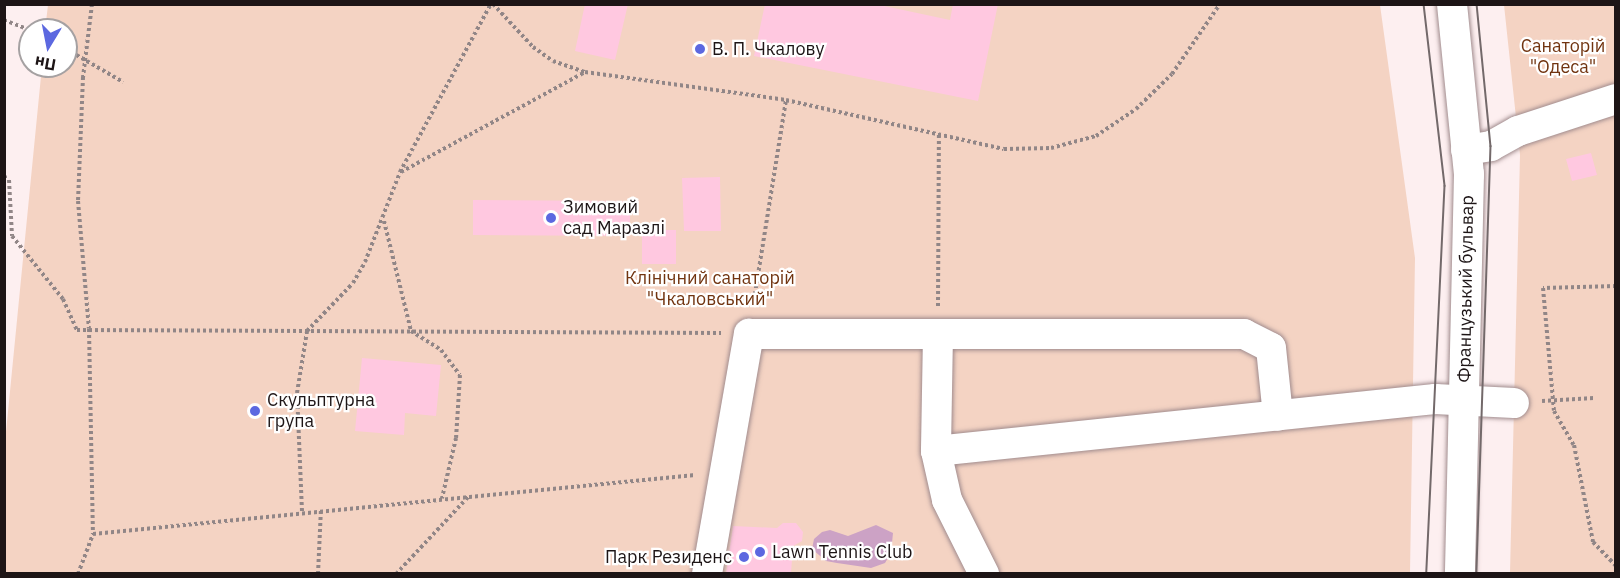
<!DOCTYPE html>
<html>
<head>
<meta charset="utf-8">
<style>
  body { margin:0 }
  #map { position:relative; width:1620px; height:578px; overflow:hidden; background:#fdeff0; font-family:"IBM Plex Sans",sans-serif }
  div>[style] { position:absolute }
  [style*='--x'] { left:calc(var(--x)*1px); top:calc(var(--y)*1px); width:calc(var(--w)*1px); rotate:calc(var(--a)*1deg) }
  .green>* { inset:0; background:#f4d3c3 }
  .water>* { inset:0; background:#cca2c5 }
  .building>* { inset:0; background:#ffc8e0 }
  .path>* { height:4px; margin-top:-2px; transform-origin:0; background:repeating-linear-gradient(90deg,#918687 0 3px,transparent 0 6px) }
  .roads { filter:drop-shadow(0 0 2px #a18c8e) drop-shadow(0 0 2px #a18c8e) }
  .minor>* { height:30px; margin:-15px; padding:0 15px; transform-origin:15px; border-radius:15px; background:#fff }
  .tram>* { height:1.5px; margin:-0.75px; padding:0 0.75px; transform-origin:0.75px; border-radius:0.75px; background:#73696a }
  .dots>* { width:16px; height:16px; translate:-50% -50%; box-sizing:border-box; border:3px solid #fff; border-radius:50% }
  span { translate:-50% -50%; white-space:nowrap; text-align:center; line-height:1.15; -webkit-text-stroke:4.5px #fff; paint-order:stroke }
  .park-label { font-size:18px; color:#713410 }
  .poi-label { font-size:18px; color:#1d1516 }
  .left { translate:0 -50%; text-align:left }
  .right { translate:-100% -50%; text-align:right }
  .street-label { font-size:18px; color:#1d1516 }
  .frame { position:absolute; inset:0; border:6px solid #1d1516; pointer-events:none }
  .north { position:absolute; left:18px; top:18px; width:60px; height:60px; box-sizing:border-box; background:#fff; border:2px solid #a5a1a2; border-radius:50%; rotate:190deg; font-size:16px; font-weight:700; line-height:24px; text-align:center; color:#1d1516 }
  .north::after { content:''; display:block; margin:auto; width:21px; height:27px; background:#5c68e0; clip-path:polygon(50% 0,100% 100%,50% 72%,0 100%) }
</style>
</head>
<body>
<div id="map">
  <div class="green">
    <div style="clip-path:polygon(48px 5px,1380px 5px,1415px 258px,1410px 573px,5px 573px,5px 442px,42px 66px,66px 66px,66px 30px,45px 30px)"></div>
    <div style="clip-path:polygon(1504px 5px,1615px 5px,1615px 573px,1510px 573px,1520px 155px)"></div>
  </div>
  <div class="water">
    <div style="clip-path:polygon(876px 525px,893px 533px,891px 553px,885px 563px,871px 568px,837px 563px,826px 561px,812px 549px,814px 539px,822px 532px,830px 530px,848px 536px)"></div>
  </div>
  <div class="building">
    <div style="clip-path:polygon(585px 4px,628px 4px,615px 60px,575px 51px)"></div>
    <div style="clip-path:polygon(765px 4px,875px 4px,950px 20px,953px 4px,998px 4px,978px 101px,754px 56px)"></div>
    <div style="clip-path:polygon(1591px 153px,1597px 175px,1572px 181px,1566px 159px)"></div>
    <div style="clip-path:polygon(720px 177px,721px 231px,684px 231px,682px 178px)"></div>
    <div style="clip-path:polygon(473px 200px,630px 201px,630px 236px,473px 235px)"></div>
    <div style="clip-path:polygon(642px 230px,676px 230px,676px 264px,642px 264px)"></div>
    <div style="clip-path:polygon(362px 358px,441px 365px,436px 416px,405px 413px,404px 435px,355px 431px)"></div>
    <div style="clip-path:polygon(783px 523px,796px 523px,803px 532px,802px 541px,793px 546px,791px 573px,726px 573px,733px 526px,777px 528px)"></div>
  </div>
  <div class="path">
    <div style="--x:92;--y:4;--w:74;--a:97"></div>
    <div style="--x:83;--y:77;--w:124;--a:92.3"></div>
    <div style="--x:78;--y:201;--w:128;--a:85.1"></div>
    <div style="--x:89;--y:329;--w:205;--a:88.9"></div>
    <div style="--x:493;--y:4;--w:59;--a:47.1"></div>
    <div style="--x:533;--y:47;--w:24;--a:35"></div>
    <div style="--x:553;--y:61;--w:34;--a:19"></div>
    <div style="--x:585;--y:72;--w:203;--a:7.9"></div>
    <div style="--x:786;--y:100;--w:223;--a:12.7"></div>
    <div style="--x:1004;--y:149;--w:47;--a:-1.2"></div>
    <div style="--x:1051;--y:148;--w:47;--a:-14.9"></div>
    <div style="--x:1096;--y:136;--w:48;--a:-34"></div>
    <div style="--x:1136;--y:109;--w:50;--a:-44.2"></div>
    <div style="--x:1172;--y:74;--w:85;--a:-55.6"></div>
    <div style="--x:4;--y:20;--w:28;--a:21"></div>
    <div style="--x:66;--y:49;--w:66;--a:30.1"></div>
    <div style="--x:401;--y:172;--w:209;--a:-28.5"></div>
    <div style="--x:4;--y:176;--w:6;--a:39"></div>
    <div style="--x:9;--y:180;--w:56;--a:86.9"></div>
    <div style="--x:12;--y:236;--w:81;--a:51"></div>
    <div style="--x:63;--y:299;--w:34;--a:66"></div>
    <div style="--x:77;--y:330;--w:644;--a:0.27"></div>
    <div style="--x:384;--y:221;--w:113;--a:76.2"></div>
    <div style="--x:411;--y:331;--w:36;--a:32"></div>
    <div style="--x:441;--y:350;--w:31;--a:53"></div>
    <div style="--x:460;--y:375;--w:63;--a:93.6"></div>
    <div style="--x:456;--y:438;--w:62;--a:103.1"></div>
    <div style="--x:1616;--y:286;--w:73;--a:178.4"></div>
    <div style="--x:1543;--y:288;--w:123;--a:84.9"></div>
    <div style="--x:1554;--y:411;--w:39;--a:60"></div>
    <div style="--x:1574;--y:445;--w:99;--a:78.9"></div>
    <div style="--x:1593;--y:542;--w:33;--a:46"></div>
    <div style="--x:753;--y:306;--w:209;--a:-80.9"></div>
    <div style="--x:938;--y:306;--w:174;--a:-89.7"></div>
    <div style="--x:1542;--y:401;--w:52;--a:-3.3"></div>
    <div style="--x:302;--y:511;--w:118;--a:-92.4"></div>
    <div style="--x:297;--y:393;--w:63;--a:-80.8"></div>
    <div style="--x:307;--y:331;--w:66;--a:-46.2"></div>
    <div style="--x:353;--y:283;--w:24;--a:-60"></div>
    <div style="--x:365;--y:262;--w:97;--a:-68.7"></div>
    <div style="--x:400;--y:172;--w:191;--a:-61.6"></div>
    <div style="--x:78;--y:574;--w:43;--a:-69.4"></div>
    <div style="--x:93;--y:534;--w:605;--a:-5.6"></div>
    <div style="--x:318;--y:574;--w:65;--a:-87.4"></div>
    <div style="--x:396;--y:574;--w:107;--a:-46.9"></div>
  </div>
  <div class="roads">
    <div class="minor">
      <div style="--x:1452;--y:4;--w:171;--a:84.3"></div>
      <div style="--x:1469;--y:174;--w:400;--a:91.3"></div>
      <div style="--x:1466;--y:150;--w:25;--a:-9"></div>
      <div style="--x:1491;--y:146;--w:31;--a:-29"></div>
      <div style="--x:1518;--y:131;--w:103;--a:-18.1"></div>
      <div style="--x:938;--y:334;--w:117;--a:91"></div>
      <div style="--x:936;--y:451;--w:50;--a:77.3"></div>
      <div style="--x:947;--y:500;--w:83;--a:63.4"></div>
      <div style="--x:936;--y:451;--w:502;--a:-5.95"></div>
      <div style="--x:1435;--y:399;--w:79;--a:2.9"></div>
      <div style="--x:707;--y:574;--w:244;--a:-80.1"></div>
      <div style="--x:749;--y:334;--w:495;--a:0"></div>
      <div style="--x:1244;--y:334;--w:30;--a:27"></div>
      <div style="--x:1271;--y:348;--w:68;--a:84.1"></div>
    </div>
  </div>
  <div class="tram">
    <div style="--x:1424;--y:4;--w:183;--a:83.4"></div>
    <div style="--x:1445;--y:186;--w:388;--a:92.7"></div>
    <div style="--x:1477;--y:4;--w:143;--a:84.4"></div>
    <div style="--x:1491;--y:146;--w:428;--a:91.9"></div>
  </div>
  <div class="dots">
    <div style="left:700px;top:49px;background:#5c68e0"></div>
    <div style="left:551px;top:218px;background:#5c68e0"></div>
    <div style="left:255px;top:411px;background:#5c68e0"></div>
    <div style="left:760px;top:552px;background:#5c68e0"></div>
    <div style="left:744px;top:557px;background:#5c68e0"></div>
  </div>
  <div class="park-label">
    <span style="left:1563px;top:57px">Санаторій<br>"Одеса"</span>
    <span style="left:710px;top:289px">Клінічний санаторій<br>"Чкаловський"</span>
  </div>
  <div class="poi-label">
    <span class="left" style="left:712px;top:49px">В. П. Чкалову</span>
    <span class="left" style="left:563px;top:218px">Зимовий<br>сад Маразлі</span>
    <span class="left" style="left:267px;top:411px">Скульптурна<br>група</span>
    <span class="left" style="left:772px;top:552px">Lawn Tennis Club</span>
    <span class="right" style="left:732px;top:557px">Парк Резиденс</span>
  </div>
  <div class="street-label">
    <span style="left:1466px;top:289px;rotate:-89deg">Французький бульвар</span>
  </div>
  <div class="frame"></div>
  <div class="north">Пн</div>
</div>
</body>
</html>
